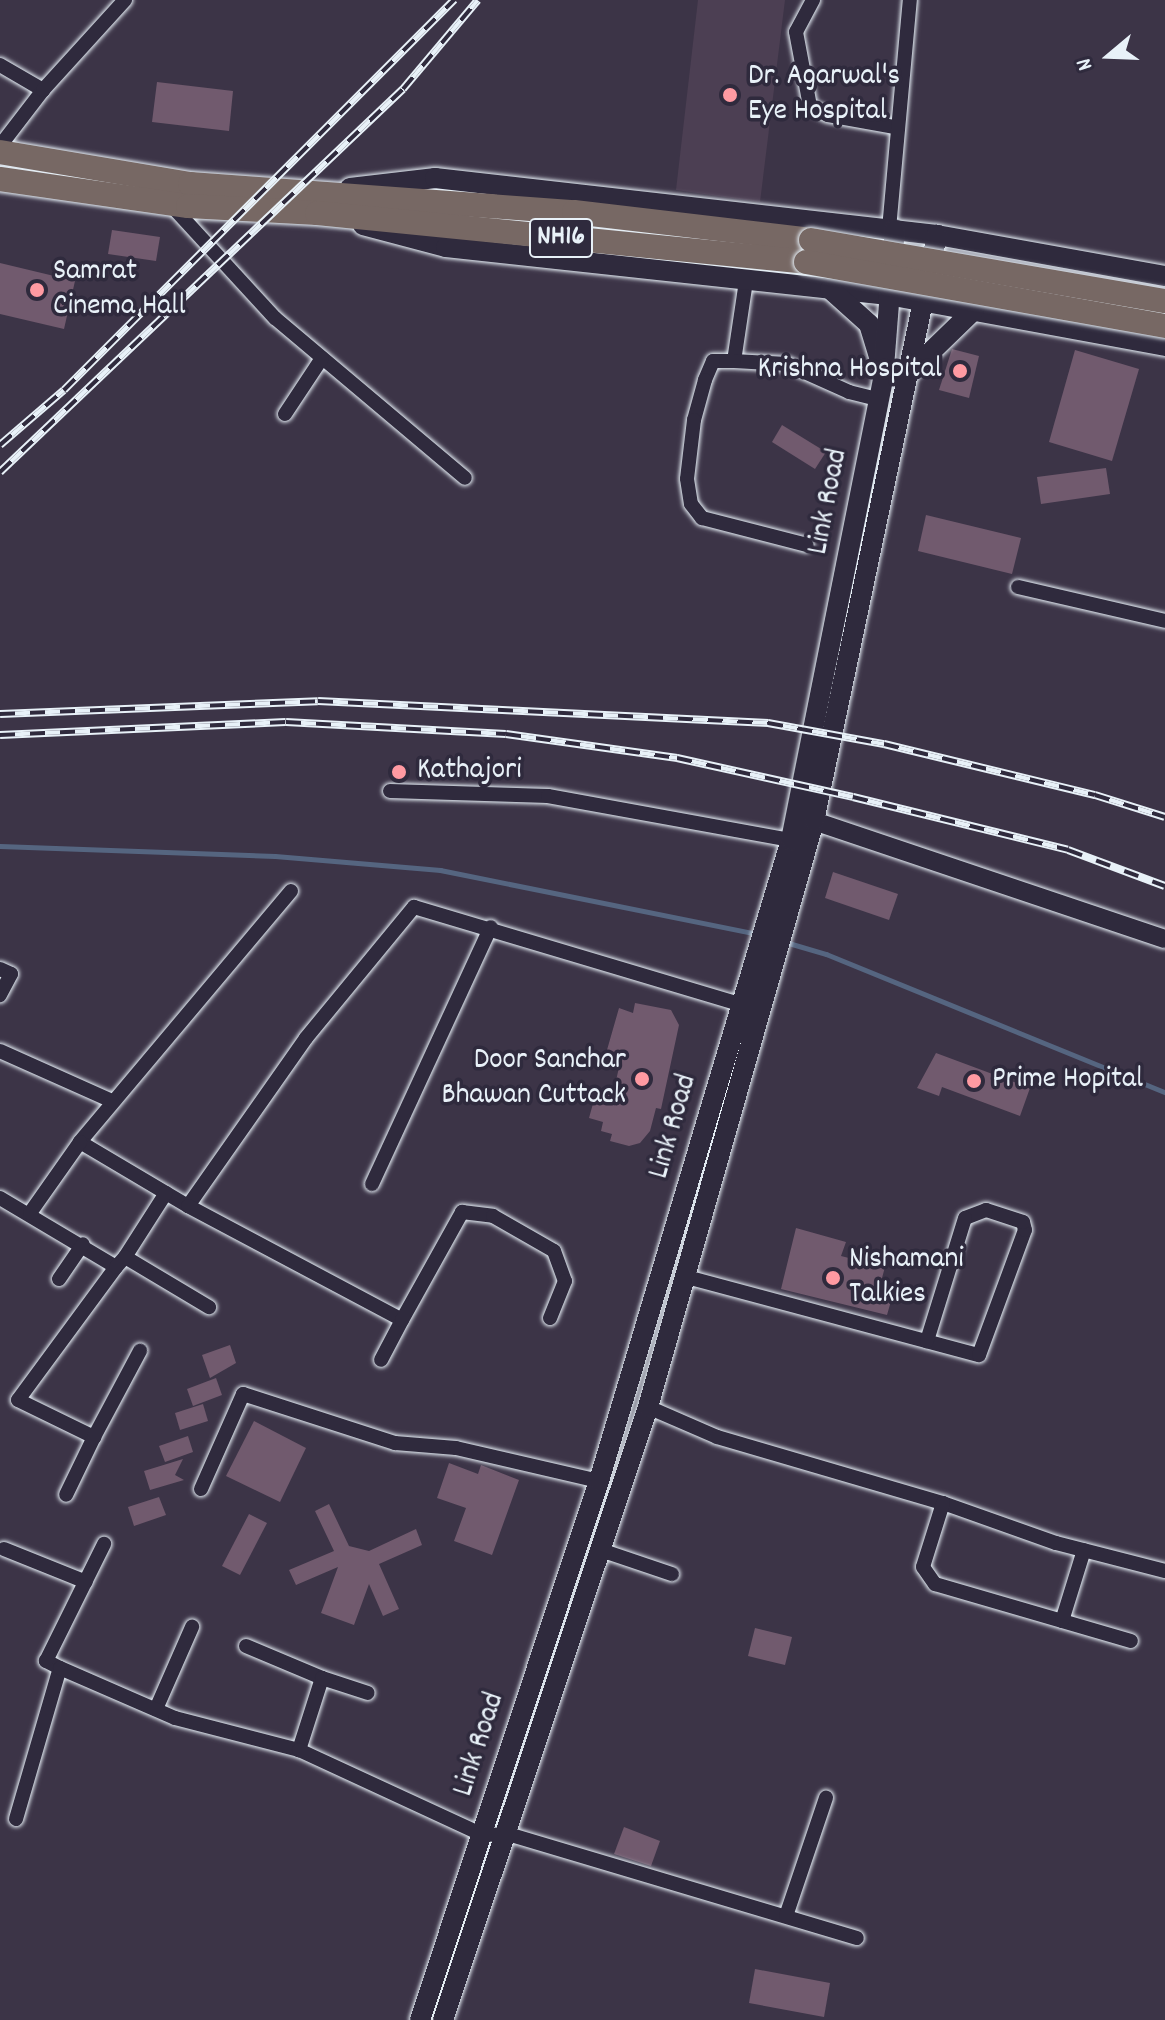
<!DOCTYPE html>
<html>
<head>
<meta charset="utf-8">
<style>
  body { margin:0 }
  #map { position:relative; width:1165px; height:2020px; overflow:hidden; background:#3c3447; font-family:Dekko,sans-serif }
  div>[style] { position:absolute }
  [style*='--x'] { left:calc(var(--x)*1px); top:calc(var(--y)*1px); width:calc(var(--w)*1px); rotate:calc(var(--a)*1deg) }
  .built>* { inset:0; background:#4c3f53 }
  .stream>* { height:5px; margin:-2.5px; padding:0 2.5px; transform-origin:2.5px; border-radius:2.5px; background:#556580 }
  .building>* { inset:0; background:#715a6e }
  .roads { filter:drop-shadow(0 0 2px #e8f1f8) drop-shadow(0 0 2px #e8f1f8) }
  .minor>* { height:14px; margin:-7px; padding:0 7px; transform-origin:7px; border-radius:7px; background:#2f2a3d }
  .tertiary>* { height:18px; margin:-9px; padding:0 9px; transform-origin:9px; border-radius:9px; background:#2f2a3d }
  .secondary>* { height:20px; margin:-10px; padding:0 10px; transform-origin:10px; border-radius:10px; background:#2f2a3d }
  .trunk>* { height:24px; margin:-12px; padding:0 12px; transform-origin:12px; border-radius:12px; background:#776864 }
  .rail>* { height:8px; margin-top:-4px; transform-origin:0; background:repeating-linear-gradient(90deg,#2f2a3d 0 15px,#e8f1f8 0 30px); box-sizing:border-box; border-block:2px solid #e8f1f8 }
  .bridges { filter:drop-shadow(0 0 2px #e8f1f8) drop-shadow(0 0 2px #e8f1f8) }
  .trunk-bridge>* { height:24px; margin:-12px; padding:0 12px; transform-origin:12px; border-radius:12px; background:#776864 }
  .dots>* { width:22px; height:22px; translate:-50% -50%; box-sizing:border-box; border:4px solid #2f2a3d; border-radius:50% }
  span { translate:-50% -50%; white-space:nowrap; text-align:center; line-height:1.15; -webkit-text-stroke:7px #2f2a3d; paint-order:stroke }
  .shield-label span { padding:2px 6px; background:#2f2a3d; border:2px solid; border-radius:6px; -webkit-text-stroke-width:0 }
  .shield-label { font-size:28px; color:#e8f1f8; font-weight:700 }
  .poi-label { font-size:30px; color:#e8f1f8 }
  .left { translate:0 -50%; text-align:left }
  .right { translate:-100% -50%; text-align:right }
  .street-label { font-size:30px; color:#e8f1f8 }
  .north { position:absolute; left:1069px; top:16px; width:80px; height:80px; -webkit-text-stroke:6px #2f2a3d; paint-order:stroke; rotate:251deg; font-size:22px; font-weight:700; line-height:32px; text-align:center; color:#e8f1f8 }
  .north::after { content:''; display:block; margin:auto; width:28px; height:36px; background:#e8f1f8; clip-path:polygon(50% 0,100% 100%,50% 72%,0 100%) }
</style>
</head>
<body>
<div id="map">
  <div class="built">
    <div style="clip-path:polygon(698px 0,785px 0,760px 202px,676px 190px)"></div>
  </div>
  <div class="stream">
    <div style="--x:0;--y:846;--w:275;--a:2.1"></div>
    <div style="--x:275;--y:856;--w:166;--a:4.8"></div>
    <div style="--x:440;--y:870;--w:322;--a:11.4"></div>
    <div style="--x:785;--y:942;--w:43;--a:16.3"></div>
    <div style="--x:826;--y:954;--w:366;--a:22.2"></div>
  </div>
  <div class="building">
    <div style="clip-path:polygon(157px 82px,233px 91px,229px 131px,152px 122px)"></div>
    <div style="clip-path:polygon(112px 230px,160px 237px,156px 261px,108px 254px)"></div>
    <div style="clip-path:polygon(0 263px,75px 281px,64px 329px,0 314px)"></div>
    <div style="clip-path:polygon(952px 349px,979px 356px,969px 398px,939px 390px)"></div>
    <div style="clip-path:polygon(1075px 350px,1139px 369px,1112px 461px,1049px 442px)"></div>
    <div style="clip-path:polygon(782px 425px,826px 452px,815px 469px,772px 442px)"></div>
    <div style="clip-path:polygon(1106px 468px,1110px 494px,1041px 504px,1037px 477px)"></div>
    <div style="clip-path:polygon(926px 515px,1021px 538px,1012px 574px,918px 551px)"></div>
    <div style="clip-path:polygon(833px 872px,898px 894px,889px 920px,825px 898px)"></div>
    <div style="clip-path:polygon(635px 1003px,671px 1010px,679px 1025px,661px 1109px,656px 1108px,650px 1131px,640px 1143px,629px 1146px,610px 1141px,612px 1134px,601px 1131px,603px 1122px,589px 1118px,597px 1089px,613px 1094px,622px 1054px,607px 1050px,619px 1008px,633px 1013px)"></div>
    <div style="clip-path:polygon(936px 1053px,1030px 1088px,1020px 1116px,942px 1087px,939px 1096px,917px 1088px)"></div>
    <div style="clip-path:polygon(796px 1228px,846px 1242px,841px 1256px,885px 1267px,879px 1289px,893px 1294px,887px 1315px,781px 1289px)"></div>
    <div style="clip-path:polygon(230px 1345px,236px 1363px,210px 1378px,202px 1355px)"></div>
    <div style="clip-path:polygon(216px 1378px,222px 1395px,193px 1406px,187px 1389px)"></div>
    <div style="clip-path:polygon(203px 1404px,208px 1421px,180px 1430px,175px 1413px)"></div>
    <div style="clip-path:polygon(254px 1421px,306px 1448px,280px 1502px,226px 1476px)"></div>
    <div style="clip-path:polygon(188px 1436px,193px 1452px,165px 1462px,159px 1446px)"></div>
    <div style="clip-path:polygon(183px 1459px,175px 1475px,184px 1480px,150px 1490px,144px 1471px)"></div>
    <div style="clip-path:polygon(449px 1463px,478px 1474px,481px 1465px,519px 1480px,492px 1555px,454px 1541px,466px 1508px,437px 1498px)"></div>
    <div style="clip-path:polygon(159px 1497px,166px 1515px,134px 1526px,128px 1507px)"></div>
    <div style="clip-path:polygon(329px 1504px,349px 1546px,369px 1551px,416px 1529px,422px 1545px,379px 1564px,399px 1609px,383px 1616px,369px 1584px,354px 1625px,321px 1613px,338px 1567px,296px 1585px,289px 1570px,334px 1551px,315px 1511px)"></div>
    <div style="clip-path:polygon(249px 1514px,267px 1523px,240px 1575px,222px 1566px)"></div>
    <div style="clip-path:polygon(755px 1628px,792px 1637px,785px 1665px,748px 1656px)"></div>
    <div style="clip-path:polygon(624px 1827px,660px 1841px,651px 1866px,614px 1854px)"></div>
    <div style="clip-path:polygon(755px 1969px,830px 1983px,824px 2017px,749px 2003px)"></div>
  </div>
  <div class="roads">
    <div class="minor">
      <div style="--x:813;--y:0;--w:36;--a:118"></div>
      <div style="--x:796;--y:32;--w:75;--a:79.3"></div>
      <div style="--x:810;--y:106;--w:20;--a:27"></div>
      <div style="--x:828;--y:115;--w:68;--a:10.2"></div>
      <div style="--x:0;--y:65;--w:50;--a:30.2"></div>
      <div style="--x:0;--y:146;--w:71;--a:-52.5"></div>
      <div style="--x:43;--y:90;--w:122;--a:-47.7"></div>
      <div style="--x:170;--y:204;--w:155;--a:47.4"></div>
      <div style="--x:275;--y:318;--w:248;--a:40.1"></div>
      <div style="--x:889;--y:229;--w:230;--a:-84.8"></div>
      <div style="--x:746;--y:281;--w:81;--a:98.5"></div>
      <div style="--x:734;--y:361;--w:53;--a:3.2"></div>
      <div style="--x:787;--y:364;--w:68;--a:24.3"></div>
      <div style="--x:849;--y:392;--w:32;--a:14"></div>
      <div style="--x:734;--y:361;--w:21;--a:180"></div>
      <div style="--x:713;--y:361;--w:21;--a:113"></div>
      <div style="--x:705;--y:380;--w:41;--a:105.4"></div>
      <div style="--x:694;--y:420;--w:59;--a:96.8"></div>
      <div style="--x:687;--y:479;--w:25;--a:81"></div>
      <div style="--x:691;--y:504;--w:18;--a:52"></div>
      <div style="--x:702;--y:518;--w:108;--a:14.4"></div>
      <div style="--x:285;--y:414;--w:67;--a:-56.5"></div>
      <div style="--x:1018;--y:587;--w:151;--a:13"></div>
      <div style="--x:390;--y:791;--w:158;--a:1.8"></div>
      <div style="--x:548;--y:796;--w:247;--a:10.3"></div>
      <div style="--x:291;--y:891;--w:328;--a:130.1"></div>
      <div style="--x:80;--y:1142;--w:126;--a:30.7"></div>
      <div style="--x:188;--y:1206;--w:205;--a:-54.9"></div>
      <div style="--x:306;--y:1038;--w:170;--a:-50.5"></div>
      <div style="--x:414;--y:907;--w:342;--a:16.6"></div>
      <div style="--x:0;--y:969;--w:12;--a:24"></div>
      <div style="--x:11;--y:974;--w:24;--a:118"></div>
      <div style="--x:0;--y:1051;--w:123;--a:24.1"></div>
      <div style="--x:372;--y:1184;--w:283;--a:-65.2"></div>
      <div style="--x:0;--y:1198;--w:135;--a:30.7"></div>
      <div style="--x:116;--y:1267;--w:165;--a:126.4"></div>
      <div style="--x:18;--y:1400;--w:85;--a:26"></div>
      <div style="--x:94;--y:1437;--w:64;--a:115.8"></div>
      <div style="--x:188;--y:1206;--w:242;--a:28"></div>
      <div style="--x:402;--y:1320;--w:45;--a:117.7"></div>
      <div style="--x:30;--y:1213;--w:87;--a:-54.8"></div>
      <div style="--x:125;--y:1257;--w:76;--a:-57.4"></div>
      <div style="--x:116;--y:1267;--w:13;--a:-48"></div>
      <div style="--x:125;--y:1257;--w:98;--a:30.8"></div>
      <div style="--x:687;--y:1277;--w:302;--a:15"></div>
      <div style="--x:979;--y:1355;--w:133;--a:-69.8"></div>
      <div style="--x:1025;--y:1230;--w:8;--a:-104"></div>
      <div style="--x:1023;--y:1222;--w:39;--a:-162"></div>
      <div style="--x:986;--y:1210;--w:22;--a:159"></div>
      <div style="--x:965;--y:1218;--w:129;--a:107.2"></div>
      <div style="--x:59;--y:1279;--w:42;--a:-55.6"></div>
      <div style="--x:402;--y:1320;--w:124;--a:-60.9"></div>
      <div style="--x:462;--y:1212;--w:31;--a:7"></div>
      <div style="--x:493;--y:1216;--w:70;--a:29.8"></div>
      <div style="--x:554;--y:1251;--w:32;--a:70"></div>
      <div style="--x:565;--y:1281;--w:40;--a:112"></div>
      <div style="--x:648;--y:1407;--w:75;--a:23.5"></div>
      <div style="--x:717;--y:1437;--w:235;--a:16.3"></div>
      <div style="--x:943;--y:1503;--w:120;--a:19.5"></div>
      <div style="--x:1056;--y:1543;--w:113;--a:14.4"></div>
      <div style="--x:94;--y:1437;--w:98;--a:-61.9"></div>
      <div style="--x:201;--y:1489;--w:104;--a:-66.1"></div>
      <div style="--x:243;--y:1394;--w:160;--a:17.9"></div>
      <div style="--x:395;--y:1443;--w:61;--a:4.7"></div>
      <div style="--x:456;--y:1448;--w:147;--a:13"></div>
      <div style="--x:943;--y:1503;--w:67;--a:107.4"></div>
      <div style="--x:923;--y:1567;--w:21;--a:55"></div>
      <div style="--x:935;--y:1584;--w:204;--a:16.2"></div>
      <div style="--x:4;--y:1549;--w:88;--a:21.9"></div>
      <div style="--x:601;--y:1550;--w:75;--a:18.7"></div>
      <div style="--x:1062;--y:1621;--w:74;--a:-72.8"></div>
      <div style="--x:246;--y:1646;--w:82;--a:22.8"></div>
      <div style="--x:322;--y:1678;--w:76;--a:107.7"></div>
      <div style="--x:60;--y:1668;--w:16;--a:-153"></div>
      <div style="--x:46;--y:1661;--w:131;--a:-63.6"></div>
      <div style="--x:322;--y:1678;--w:48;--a:18.1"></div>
      <div style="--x:156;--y:1709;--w:90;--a:-66.3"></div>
      <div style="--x:16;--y:1819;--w:157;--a:-73.8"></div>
      <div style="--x:60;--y:1668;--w:125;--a:23.5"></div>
      <div style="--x:175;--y:1718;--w:128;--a:14.5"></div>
      <div style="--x:299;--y:1750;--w:203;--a:24.8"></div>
      <div style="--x:483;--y:1835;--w:25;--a:-2"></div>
      <div style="--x:508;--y:1834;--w:364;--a:16.6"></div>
      <div style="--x:786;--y:1916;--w:125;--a:-71.3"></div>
    </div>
    <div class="tertiary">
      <div style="--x:814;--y:821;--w:370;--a:18.6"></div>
    </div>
    <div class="secondary">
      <div style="--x:350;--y:188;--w:86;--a:-6.7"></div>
      <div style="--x:435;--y:178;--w:505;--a:6.48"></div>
      <div style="--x:937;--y:235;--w:232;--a:10.2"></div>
      <div style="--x:363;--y:225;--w:86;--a:14.8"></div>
      <div style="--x:446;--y:247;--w:445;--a:6.2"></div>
      <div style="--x:888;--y:295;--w:282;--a:10.4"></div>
      <div style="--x:830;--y:289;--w:52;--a:41.9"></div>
      <div style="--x:869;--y:324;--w:34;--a:73"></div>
      <div style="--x:911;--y:371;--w:88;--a:-44.1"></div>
      <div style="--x:420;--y:2020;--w:568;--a:-71.63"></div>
      <div style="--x:599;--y:1481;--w:669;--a:-73.33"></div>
      <div style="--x:791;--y:840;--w:469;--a:-78.7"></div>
      <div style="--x:883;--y:380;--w:151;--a:-85.5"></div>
      <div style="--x:443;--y:2020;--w:646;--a:-71.51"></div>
      <div style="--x:648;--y:1407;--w:609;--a:-74.18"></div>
      <div style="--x:814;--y:821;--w:599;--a:-78.15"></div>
    </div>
    <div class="trunk">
      <div style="--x:0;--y:152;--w:193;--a:9.6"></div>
      <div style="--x:190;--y:184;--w:385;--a:4.2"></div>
      <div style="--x:574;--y:212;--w:239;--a:6.7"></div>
      <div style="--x:0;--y:179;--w:190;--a:8.2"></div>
      <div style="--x:188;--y:206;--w:129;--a:3.1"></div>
      <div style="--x:317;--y:213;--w:491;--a:5.7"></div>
    </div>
  </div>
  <div class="rail">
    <div style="--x:0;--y:445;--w:84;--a:-40.7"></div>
    <div style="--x:64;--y:390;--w:552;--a:-45"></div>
    <div style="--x:0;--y:472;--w:556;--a:-43.54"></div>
    <div style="--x:403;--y:89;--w:116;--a:-49.9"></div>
    <div style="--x:0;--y:714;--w:318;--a:-2.3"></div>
    <div style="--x:318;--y:701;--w:451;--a:2.8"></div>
    <div style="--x:768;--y:723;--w:118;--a:10.3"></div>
    <div style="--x:884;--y:744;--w:217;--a:13.6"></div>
    <div style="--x:1095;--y:795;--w:73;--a:17.4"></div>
    <div style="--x:0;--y:735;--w:286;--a:-2.6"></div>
    <div style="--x:286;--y:722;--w:220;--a:3.1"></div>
    <div style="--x:506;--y:734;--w:173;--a:8"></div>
    <div style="--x:677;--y:758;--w:180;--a:12.5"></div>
    <div style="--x:853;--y:797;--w:221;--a:13.8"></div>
    <div style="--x:1068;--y:850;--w:103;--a:20.4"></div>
  </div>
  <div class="bridges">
    <div class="trunk-bridge">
      <div style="--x:811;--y:240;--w:359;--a:9.8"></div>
      <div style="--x:806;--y:262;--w:365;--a:10.1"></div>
    </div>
  </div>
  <div class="dots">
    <div style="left:730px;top:95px;background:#ff9aa2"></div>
    <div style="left:37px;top:290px;background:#ff9aa2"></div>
    <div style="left:960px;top:371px;background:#ff9aa2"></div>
    <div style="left:399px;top:772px;background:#ff9aa2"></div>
    <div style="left:642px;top:1079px;background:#ff9aa2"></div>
    <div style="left:974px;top:1081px;background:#ff9aa2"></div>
    <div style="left:833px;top:1278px;background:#ff9aa2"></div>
  </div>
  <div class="shield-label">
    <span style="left:561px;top:238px">NH16</span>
  </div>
  <div class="poi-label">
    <span class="left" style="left:748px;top:95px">Dr. Agarwal's<br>Eye Hospital</span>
    <span class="left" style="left:53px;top:290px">Samrat<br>Cinema Hall</span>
    <span class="right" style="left:942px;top:371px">Krishna Hospital</span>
    <span class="left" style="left:417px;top:772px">Kathajori</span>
    <span class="right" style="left:626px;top:1079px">Door Sanchar<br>Bhawan Cuttack</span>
    <span class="left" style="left:992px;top:1081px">Prime Hopital</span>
    <span class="left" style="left:849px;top:1278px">Nishamani<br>Talkies</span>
  </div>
  <div class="street-label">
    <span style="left:830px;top:502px;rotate:-79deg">Link Road</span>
    <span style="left:675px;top:1127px;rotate:-74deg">Link Road</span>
    <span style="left:481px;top:1745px;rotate:-72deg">Link Road</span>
  </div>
  <div class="north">N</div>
</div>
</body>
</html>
